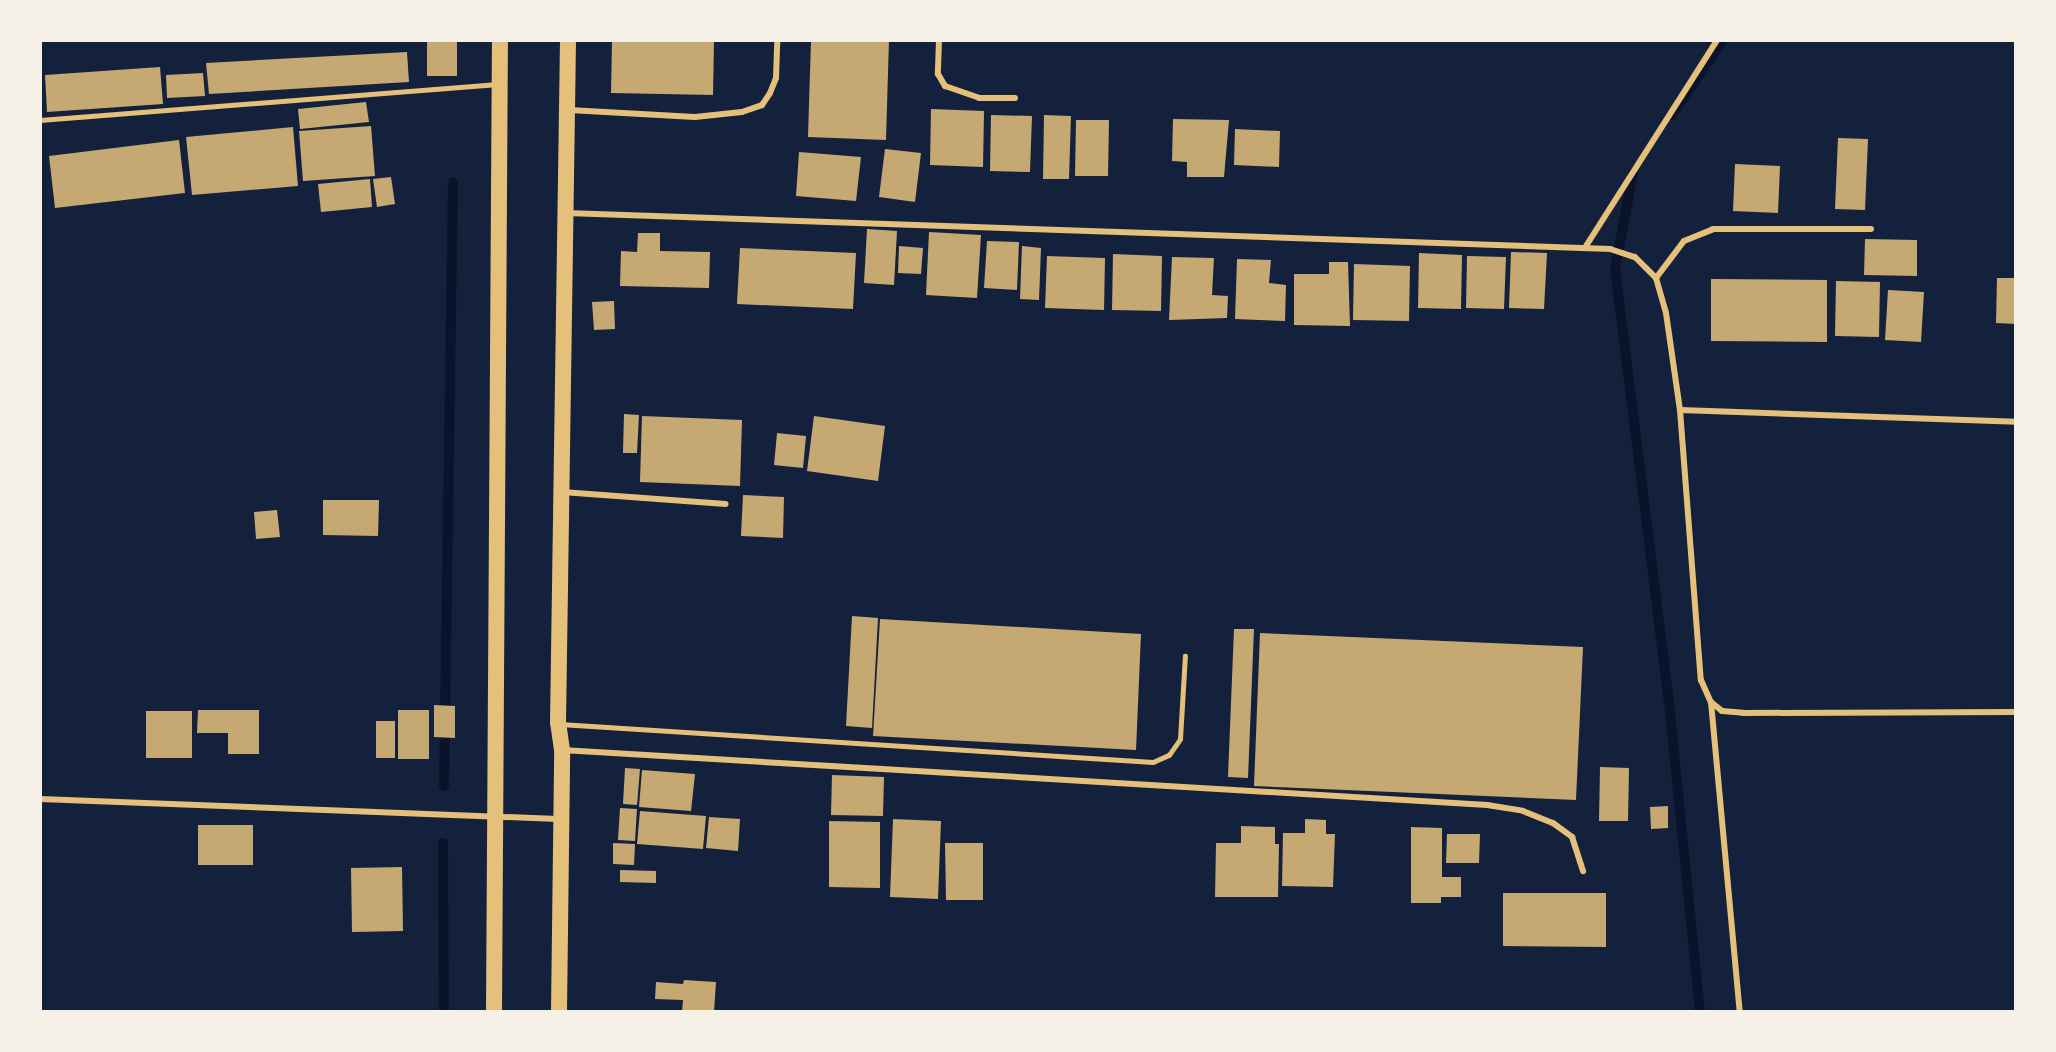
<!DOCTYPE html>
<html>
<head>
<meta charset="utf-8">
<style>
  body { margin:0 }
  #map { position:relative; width:2056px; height:1052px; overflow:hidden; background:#14213d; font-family:Lora,serif }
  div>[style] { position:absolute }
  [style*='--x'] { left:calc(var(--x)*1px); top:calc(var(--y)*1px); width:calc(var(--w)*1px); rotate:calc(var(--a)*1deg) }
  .stream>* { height:10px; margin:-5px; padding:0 5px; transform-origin:5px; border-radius:5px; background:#0b132b }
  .building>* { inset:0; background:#c6a872 }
  .service>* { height:4.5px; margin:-2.25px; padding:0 2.25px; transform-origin:2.25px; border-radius:2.25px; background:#e5c07b }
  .minor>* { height:6px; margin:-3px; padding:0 3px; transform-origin:3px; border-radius:3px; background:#e5c07b }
  .trunk>* { height:16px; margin:-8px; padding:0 8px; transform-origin:8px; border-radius:8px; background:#e5c07b }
  span { translate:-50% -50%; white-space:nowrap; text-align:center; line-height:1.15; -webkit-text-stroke:6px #f6f1e7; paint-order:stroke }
  .frame { position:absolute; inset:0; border:42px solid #f6f1e7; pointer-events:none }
</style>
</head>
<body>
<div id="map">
  <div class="stream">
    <div style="--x:1672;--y:115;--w:91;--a:-55.8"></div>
    <div style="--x:1633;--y:173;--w:98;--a:100.6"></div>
    <div style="--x:1615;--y:269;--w:446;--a:82.9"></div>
    <div style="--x:1670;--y:712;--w:301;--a:84.3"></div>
    <div style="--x:444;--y:786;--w:604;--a:-89.15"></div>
    <div style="--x:443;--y:843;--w:169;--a:89.7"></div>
  </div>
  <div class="building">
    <div style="clip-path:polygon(612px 40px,714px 41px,713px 95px,611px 93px)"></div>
    <div style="clip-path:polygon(811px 40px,889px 40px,886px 140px,808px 137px)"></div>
    <div style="clip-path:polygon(427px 42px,457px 42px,457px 76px,427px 76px)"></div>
    <div style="clip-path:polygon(407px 52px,409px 82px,209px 94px,206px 63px)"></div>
    <div style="clip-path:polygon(160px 67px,163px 104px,47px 112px,45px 75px)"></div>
    <div style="clip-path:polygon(203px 73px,205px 96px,167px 98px,166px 75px)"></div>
    <div style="clip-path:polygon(366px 102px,369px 122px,300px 129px,298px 109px)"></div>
    <div style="clip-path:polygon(931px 109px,984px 111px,983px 167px,930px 165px)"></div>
    <div style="clip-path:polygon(991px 115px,1032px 116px,1030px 172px,990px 171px)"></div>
    <div style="clip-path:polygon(1044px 115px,1071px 116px,1069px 179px,1043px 179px)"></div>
    <div style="clip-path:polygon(1173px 119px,1229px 120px,1224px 177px,1187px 177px,1187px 162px,1172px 161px)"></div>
    <div style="clip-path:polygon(1076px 120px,1109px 120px,1108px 176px,1075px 176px)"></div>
    <div style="clip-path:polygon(371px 126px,375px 176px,303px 181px,299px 131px)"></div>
    <div style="clip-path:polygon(293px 127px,298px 186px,192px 195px,186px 137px)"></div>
    <div style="clip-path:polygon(1235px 129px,1280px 131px,1279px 167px,1234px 165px)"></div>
    <div style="clip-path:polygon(1838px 138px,1868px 139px,1865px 210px,1835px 209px)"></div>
    <div style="clip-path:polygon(179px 140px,185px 193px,55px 208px,49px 156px)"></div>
    <div style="clip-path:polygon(885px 149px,921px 153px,915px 202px,879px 197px)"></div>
    <div style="clip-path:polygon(799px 152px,861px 157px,856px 201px,796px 196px)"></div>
    <div style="clip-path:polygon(1735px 164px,1780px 166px,1778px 213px,1733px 211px)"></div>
    <div style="clip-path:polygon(391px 177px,395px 204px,377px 207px,373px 179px)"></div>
    <div style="clip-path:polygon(370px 179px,372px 207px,321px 212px,318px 184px)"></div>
    <div style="clip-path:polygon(867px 229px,897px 231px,894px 285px,864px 283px)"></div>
    <div style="clip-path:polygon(929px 232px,981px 235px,977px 298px,926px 295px)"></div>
    <div style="clip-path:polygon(638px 233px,660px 233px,660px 251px,710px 252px,709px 288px,620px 286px,621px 251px,637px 252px)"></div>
    <div style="clip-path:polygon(1865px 239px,1917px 240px,1917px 276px,1864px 275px)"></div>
    <div style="clip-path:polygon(987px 241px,1019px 242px,1017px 290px,984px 288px)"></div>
    <div style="clip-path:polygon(899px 246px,923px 248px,921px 274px,898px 273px)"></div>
    <div style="clip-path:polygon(1022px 246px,1041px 248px,1039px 300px,1020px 299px)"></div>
    <div style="clip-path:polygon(740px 248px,856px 253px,853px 309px,737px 304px)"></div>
    <div style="clip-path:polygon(1511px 252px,1547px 253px,1544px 309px,1509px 308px)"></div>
    <div style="clip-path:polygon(1419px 253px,1462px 255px,1461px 309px,1418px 308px)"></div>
    <div style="clip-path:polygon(1113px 254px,1162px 256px,1161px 311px,1112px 310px)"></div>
    <div style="clip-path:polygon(1047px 256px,1105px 258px,1104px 310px,1045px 308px)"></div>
    <div style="clip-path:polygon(1467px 256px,1506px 257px,1504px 309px,1466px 308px)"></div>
    <div style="clip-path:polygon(1172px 257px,1214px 258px,1212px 295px,1228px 296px,1227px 318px,1169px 320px)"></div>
    <div style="clip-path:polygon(1237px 259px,1271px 260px,1269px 283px,1286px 285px,1285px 321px,1235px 319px)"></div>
    <div style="clip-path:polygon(1329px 262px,1348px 262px,1350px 326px,1294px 325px,1294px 274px,1329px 274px)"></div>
    <div style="clip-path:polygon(1354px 264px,1410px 266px,1409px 321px,1353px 320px)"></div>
    <div style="clip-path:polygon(1997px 278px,2016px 278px,2016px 324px,1996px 323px)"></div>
    <div style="clip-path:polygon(1711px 279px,1827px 280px,1827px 342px,1711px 341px)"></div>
    <div style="clip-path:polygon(1836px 281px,1880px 282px,1879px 337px,1835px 336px)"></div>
    <div style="clip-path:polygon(1888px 290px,1924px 292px,1921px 342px,1885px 340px)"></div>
    <div style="clip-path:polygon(614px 301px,615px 329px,594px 330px,592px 302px)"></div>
    <div style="clip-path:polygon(624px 414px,639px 415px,637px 453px,623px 453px)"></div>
    <div style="clip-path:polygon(642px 416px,742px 420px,740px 486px,640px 482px)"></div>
    <div style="clip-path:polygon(814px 416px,885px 426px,878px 481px,807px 471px)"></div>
    <div style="clip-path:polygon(777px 433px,806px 436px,803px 468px,774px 465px)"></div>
    <div style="clip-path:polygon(743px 495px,784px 497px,783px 538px,741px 536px)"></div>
    <div style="clip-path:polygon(323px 500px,379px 500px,378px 536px,323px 535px)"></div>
    <div style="clip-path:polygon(277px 510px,280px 537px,256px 539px,254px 512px)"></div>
    <div style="clip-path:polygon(852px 616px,878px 618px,872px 728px,846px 726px)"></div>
    <div style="clip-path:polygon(880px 619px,1141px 634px,1136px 750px,873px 736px)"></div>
    <div style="clip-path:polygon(1234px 629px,1254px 629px,1248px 778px,1228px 777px)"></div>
    <div style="clip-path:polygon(1260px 633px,1583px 647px,1576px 800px,1254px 786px)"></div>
    <div style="clip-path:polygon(434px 705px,455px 706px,455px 738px,434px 737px)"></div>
    <div style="clip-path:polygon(198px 710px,259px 710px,259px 754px,228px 754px,228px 733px,197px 733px)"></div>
    <div style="clip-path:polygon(398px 710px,429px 710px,429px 759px,398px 759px)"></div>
    <div style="clip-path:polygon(146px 711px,192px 711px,192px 758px,146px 758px)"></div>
    <div style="clip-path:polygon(376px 721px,395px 721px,395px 758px,376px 758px)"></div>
    <div style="clip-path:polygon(1600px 767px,1629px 768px,1628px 821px,1599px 821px)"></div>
    <div style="clip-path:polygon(625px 768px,640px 769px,637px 805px,623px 804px)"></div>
    <div style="clip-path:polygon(642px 770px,695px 774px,691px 811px,639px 807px)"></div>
    <div style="clip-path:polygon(832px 775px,884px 777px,883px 816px,831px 815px)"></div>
    <div style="clip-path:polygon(1668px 806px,1668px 828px,1651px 829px,1650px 807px)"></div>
    <div style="clip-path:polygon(620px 808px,637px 809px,635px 841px,618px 840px)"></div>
    <div style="clip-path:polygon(640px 811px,706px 816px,703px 849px,637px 844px)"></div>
    <div style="clip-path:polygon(709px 817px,740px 819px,738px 851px,706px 848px)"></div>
    <div style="clip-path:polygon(893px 819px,941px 821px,938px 899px,890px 897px)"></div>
    <div style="clip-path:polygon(1305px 819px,1326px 820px,1326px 834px,1335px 834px,1333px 887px,1282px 886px,1283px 833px,1305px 833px)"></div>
    <div style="clip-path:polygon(829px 821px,880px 822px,880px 888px,829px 887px)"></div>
    <div style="clip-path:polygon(198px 825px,253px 825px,253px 865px,198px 865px)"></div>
    <div style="clip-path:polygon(1241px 826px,1275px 827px,1275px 844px,1279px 844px,1278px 897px,1215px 897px,1216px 843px,1241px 843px)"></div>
    <div style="clip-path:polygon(1411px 827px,1442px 828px,1442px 877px,1461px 877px,1461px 897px,1441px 897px,1441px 903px,1411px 903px)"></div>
    <div style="clip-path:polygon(1447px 834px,1480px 834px,1479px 863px,1446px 863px)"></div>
    <div style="clip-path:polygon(613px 843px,635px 844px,634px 865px,613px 864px)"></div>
    <div style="clip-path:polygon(945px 843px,983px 843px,983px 900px,946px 900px)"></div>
    <div style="clip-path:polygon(402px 867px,403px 931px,352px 932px,351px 868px)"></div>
    <div style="clip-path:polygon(620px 870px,656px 871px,656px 883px,620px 882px)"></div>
    <div style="clip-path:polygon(1503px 893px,1606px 893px,1606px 947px,1503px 946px)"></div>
    <div style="clip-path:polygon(684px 980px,716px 982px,714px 1012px,682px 1012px,683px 1000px,655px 999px,656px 982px,683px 984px)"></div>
  </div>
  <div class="service">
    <div style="--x:40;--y:120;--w:456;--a:-4.5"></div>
    <div style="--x:560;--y:724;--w:594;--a:3.67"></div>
    <div style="--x:1153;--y:762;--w:17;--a:-24"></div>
    <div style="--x:1169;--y:755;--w:19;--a:-55"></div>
    <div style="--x:1180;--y:739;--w:83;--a:-86.6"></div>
  </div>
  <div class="minor">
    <div style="--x:939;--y:40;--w:34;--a:92"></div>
    <div style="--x:938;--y:74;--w:14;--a:60"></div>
    <div style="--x:945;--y:86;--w:36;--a:19"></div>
    <div style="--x:979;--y:98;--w:36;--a:0"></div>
    <div style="--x:569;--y:110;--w:126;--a:3.2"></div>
    <div style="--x:695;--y:117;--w:47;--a:-6.1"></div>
    <div style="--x:742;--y:112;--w:21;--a:-19"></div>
    <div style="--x:762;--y:105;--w:14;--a:-56"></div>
    <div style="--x:770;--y:93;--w:16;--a:-68"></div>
    <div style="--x:776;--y:78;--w:38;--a:-88"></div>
    <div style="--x:566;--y:213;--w:1045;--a:1.97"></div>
    <div style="--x:1610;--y:249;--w:26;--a:18"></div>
    <div style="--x:1635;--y:257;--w:30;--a:45"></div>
    <div style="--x:1656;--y:278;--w:36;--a:74"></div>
    <div style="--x:1666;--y:313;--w:98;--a:81.8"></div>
    <div style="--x:1680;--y:410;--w:336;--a:2"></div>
    <div style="--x:1586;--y:246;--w:244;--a:-57.5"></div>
    <div style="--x:1656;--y:278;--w:46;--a:-52.9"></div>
    <div style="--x:1684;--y:241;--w:31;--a:-22"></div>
    <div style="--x:1713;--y:229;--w:158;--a:0"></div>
    <div style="--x:1680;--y:410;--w:271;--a:85.6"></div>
    <div style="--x:1701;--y:680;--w:24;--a:66"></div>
    <div style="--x:1711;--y:702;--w:14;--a:39"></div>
    <div style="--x:1722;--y:711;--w:21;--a:5"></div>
    <div style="--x:1743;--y:713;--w:273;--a:-0.2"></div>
    <div style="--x:562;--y:492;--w:164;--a:4.2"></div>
    <div style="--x:1711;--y:702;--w:311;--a:84.7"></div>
    <div style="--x:562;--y:750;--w:927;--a:3.4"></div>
    <div style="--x:1487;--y:805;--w:36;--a:9"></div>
    <div style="--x:1523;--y:811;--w:32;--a:22"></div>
    <div style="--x:1553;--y:823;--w:24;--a:36"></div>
    <div style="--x:1572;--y:837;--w:36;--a:72"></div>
    <div style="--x:40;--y:799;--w:518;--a:2.21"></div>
  </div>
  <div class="trunk">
    <div style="--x:494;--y:1012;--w:972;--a:-89.65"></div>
    <div style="--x:559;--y:1012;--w:262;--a:-89.3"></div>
    <div style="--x:562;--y:750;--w:27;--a:-98"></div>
    <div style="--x:558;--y:723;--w:683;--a:-89.16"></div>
  </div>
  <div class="frame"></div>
</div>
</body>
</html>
